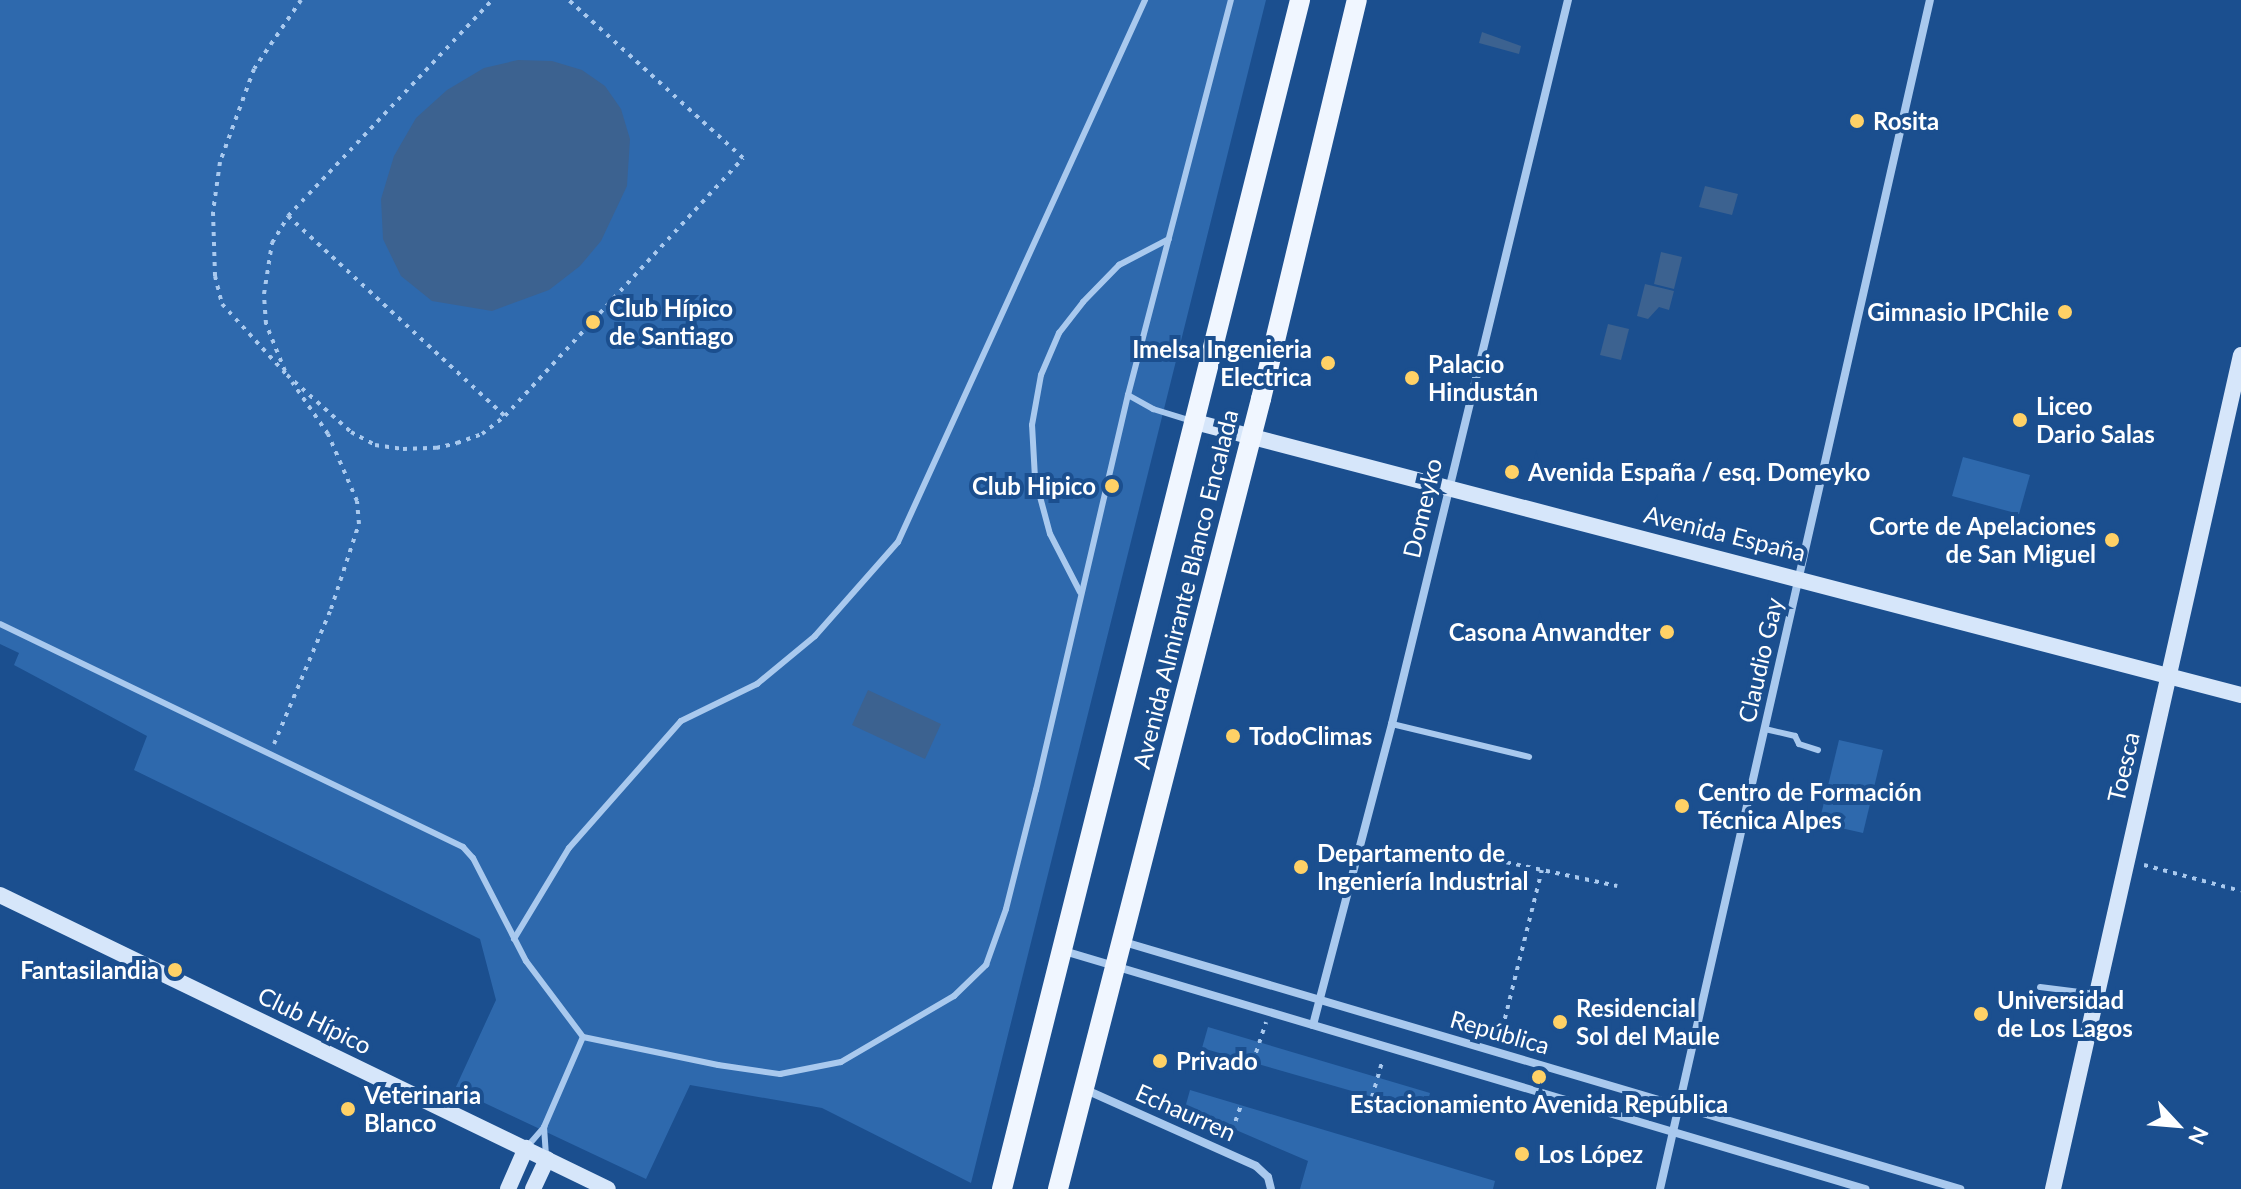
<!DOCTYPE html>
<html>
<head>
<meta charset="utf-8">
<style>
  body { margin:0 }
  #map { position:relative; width:2241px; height:1189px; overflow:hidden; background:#1b4f8f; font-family:Lato,sans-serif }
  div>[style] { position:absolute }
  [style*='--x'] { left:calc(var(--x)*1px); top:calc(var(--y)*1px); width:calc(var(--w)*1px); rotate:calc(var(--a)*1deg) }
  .green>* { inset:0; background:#2e69ad }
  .water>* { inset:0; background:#3c6290 }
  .path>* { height:4px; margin-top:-2px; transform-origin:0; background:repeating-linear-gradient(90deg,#a9c9ee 0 4px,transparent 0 10px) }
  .lane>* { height:6px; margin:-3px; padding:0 3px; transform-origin:3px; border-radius:3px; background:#a9c9ee }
  .street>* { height:8px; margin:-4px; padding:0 4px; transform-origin:4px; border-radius:4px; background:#a9c9ee }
  .secondary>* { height:16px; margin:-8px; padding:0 8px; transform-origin:8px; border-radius:8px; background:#d6e6fa }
  .primary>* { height:20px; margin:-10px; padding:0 10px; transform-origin:10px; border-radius:10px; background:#f0f6ff }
  .dots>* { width:22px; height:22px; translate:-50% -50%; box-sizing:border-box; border:4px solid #1b4f8f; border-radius:50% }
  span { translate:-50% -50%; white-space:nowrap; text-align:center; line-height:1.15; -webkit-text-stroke:8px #1b4f8f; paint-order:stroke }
  .poi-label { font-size:24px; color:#fff; font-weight:700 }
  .left { translate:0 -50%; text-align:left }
  .right { translate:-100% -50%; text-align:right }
  .street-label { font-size:24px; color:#fff }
  .north { position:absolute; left:2137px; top:1085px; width:80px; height:80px; -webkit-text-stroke:6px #1b4f8f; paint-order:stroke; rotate:116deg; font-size:22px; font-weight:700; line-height:32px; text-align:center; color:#fff }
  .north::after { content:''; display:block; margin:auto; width:28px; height:36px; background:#fff; clip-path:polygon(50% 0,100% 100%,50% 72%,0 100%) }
</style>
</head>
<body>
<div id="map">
  <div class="green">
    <div style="clip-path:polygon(0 0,1266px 0,971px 1183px,822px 1108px,690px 1085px,646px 1179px,455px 1089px,496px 1000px,480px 939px,134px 770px,147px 736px,14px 665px,19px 653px,0 644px)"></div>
    <div style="clip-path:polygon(1963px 457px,2030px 475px,2019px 514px,1952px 496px)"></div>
    <div style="clip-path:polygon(1839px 740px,1883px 750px,1863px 833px,1819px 823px)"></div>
    <div style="clip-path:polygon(1208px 1027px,1430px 1093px,1425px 1112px,1202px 1048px)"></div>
    <div style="clip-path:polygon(1190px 1090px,1495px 1181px,1493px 1189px,1300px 1189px,1308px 1161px,1185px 1108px)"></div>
  </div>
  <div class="water">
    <div style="clip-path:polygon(1482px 32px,1521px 46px,1519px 54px,1479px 43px)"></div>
    <div style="clip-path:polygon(518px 60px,552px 61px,582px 70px,605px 86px,621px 109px,630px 139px,627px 186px,601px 241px,580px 266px,549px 290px,492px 311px,432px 301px,401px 276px,383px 239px,381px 199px,394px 156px,416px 118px,447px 90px,484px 68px)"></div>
    <div style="clip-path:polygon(1705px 186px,1738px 194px,1732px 215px,1699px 207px)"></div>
    <div style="clip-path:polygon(1661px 252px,1682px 257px,1674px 289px,1654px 284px)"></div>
    <div style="clip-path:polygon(1645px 284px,1674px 291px,1669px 310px,1659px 307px,1648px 319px,1637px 316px)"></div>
    <div style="clip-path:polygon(1608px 324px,1629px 329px,1621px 360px,1600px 355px)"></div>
    <div style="clip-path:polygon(868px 690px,941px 724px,925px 759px,852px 725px)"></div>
  </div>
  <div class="path">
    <div style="--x:301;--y:0;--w:83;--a:124.3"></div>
    <div style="--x:254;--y:69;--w:99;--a:110.1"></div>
    <div style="--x:220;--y:162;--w:50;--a:98"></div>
    <div style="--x:213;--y:212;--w:64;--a:88.2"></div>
    <div style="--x:215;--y:276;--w:29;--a:76"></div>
    <div style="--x:222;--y:304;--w:96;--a:47.5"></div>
    <div style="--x:287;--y:375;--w:86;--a:41.7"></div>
    <div style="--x:351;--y:432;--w:27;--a:28"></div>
    <div style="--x:375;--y:445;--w:28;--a:8"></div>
    <div style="--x:403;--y:449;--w:33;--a:-2"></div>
    <div style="--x:436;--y:448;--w:22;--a:-13"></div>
    <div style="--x:457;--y:443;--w:27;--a:-20"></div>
    <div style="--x:482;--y:434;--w:29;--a:-38"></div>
    <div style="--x:505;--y:416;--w:351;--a:-47.3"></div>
    <div style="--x:743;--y:158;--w:235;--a:-137.8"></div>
    <div style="--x:288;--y:216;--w:295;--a:42.7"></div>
    <div style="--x:285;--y:371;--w:51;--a:-112"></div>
    <div style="--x:266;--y:324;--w:30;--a:-94"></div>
    <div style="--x:264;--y:294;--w:52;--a:-81.1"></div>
    <div style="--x:272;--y:243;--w:31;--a:-59"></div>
    <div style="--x:288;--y:216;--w:297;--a:-46.6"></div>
    <div style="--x:274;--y:744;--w:147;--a:-67.1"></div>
    <div style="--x:331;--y:609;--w:89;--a:-71.8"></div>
    <div style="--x:359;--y:524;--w:23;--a:-95"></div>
    <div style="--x:357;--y:501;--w:73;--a:-113.4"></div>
    <div style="--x:328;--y:434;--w:63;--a:-124.7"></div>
    <div style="--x:1448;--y:850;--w:173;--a:12"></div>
    <div style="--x:2144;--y:865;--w:100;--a:15"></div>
    <div style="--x:1500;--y:1038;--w:173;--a:-76"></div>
    <div style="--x:1253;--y:1062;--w:42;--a:-72"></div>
    <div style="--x:1372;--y:1097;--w:37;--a:-74"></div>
    <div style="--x:1229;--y:1140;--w:37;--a:-71"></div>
  </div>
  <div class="lane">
    <div style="--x:1128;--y:395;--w:29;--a:29"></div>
    <div style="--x:1153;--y:409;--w:41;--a:17.1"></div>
    <div style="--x:1080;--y:592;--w:65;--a:-117.3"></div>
    <div style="--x:1050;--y:534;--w:58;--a:-105"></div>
    <div style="--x:1035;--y:478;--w:53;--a:-93.2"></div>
    <div style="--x:1032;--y:425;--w:51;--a:-79.8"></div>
    <div style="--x:1041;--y:375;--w:46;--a:-66.8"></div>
    <div style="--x:1059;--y:333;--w:39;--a:-52"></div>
    <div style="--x:1083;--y:302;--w:52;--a:-45.8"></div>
    <div style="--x:1119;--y:265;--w:56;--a:-27.5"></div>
    <div style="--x:0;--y:624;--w:514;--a:25.72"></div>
    <div style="--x:463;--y:847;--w:15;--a:48"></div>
    <div style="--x:473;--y:858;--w:116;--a:62.8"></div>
    <div style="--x:526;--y:961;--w:95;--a:53.1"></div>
    <div style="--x:583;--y:1037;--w:138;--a:11.7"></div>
    <div style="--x:718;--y:1065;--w:63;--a:8.3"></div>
    <div style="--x:780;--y:1074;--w:62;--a:-11.1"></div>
    <div style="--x:841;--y:1062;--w:131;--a:-30.3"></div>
    <div style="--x:954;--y:996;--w:45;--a:-44.1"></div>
    <div style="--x:986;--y:965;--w:59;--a:-70.3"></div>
    <div style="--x:1006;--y:909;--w:123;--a:-75.9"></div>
    <div style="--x:1036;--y:790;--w:406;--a:-76.9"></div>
    <div style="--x:1128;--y:395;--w:408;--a:-75.4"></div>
    <div style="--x:1392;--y:724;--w:141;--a:13.5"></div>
    <div style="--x:1765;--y:729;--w:31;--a:13"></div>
    <div style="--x:1795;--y:736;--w:9;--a:63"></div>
    <div style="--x:1799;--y:744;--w:20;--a:18"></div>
    <div style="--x:514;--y:939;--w:106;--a:-58.9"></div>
    <div style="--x:569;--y:848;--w:169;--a:-48.6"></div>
    <div style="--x:681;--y:721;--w:85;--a:-26"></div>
    <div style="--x:757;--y:684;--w:75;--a:-39.6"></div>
    <div style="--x:815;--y:636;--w:125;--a:-48.6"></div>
    <div style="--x:898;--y:542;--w:596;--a:-65.5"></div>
    <div style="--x:2040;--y:987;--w:56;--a:7.1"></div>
    <div style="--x:544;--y:1127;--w:28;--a:86"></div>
    <div style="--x:526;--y:1148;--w:28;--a:-49"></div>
    <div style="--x:544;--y:1127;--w:98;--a:-66.6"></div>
  </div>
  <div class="street">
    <div style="--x:1124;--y:942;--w:872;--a:16.46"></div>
    <div style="--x:1064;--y:951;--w:836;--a:16.55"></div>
    <div style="--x:1313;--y:1025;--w:311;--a:-75.3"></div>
    <div style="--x:1392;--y:724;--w:745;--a:-76.34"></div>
    <div style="--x:1084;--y:1089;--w:188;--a:24.1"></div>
    <div style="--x:1256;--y:1166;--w:16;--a:43"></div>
    <div style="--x:1268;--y:1177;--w:12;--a:76"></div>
    <div style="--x:1660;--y:1189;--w:1219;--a:-77.21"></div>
  </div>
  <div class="secondary">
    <div style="--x:1195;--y:422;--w:1081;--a:14.63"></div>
    <div style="--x:0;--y:895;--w:675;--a:25.81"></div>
    <div style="--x:508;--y:1189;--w:45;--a:-66.3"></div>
    <div style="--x:533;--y:1189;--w:33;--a:-65"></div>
    <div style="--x:2053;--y:1189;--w:855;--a:-77.3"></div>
  </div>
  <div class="primary">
    <div style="--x:1002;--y:1189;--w:1226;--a:-75.93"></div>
    <div style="--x:1058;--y:1189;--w:816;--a:-75.59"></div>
    <div style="--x:1261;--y:399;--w:410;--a:-76.5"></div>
  </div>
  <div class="dots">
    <div style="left:1857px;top:121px;background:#ffd166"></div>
    <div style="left:2065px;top:312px;background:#ffd166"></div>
    <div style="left:593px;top:322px;background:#ffd166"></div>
    <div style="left:1328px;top:363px;background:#ffd166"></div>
    <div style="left:1412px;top:378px;background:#ffd166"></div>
    <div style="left:2020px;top:420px;background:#ffd166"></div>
    <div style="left:1512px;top:472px;background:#ffd166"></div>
    <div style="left:1112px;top:486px;background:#ffd166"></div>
    <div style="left:2112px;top:540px;background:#ffd166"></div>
    <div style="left:1667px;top:632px;background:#ffd166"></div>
    <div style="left:1233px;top:736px;background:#ffd166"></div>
    <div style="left:1682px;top:806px;background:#ffd166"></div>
    <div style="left:1301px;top:867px;background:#ffd166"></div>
    <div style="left:175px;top:970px;background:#ffd166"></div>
    <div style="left:1981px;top:1014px;background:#ffd166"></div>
    <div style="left:1560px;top:1022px;background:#ffd166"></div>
    <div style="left:1160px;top:1061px;background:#ffd166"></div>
    <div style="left:1539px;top:1077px;background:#ffd166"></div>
    <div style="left:348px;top:1109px;background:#ffd166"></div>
    <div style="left:1522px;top:1154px;background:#ffd166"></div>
  </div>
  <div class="poi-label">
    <span class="left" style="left:1873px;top:121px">Rosita</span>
    <span class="left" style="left:609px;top:322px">Club Hípico<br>de Santiago</span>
    <span class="right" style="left:2049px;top:312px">Gimnasio IPChile</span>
    <span class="right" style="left:1312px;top:363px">Imelsa Ingenieria<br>Electrica</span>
    <span class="left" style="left:1428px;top:378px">Palacio<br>Hindustán</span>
    <span class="left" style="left:2036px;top:420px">Liceo<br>Dario Salas</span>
    <span class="left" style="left:1528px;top:472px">Avenida España / esq. Domeyko</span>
    <span class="right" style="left:1096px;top:486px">Club Hipico</span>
    <span class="right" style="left:2096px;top:540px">Corte de Apelaciones<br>de San Miguel</span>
    <span class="right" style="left:1651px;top:632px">Casona Anwandter</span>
    <span class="left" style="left:1249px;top:736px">TodoClimas</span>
    <span class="left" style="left:1698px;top:806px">Centro de Formación<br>Técnica Alpes</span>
    <span class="left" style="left:1317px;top:867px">Departamento de<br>Ingeniería Industrial</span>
    <span class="right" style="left:159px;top:970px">Fantasilandia</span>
    <span class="left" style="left:1997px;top:1014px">Universidad<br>de Los Lagos</span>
    <span class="left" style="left:1576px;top:1022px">Residencial<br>Sol del Maule</span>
    <span class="left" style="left:1176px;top:1061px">Privado</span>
    <span class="left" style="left:364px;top:1109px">Veterinaria<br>Blanco</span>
    <span style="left:1539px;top:1104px">Estacionamiento Avenida República</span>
    <span class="left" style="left:1538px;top:1154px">Los López</span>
  </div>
  <div class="street-label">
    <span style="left:1422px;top:508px;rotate:-77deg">Domeyko</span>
    <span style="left:1725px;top:533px;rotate:14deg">Avenida España</span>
    <span style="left:1185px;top:589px;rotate:-76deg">Avenida Almirante Blanco Encalada</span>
    <span style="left:1760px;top:660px;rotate:-77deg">Claudio Gay</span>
    <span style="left:2123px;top:767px;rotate:-77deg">Toesca</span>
    <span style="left:315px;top:1020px;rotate:26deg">Club Hípico</span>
    <span style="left:1500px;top:1032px;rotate:16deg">República</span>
    <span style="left:1186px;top:1112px;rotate:24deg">Echaurren</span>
  </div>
  <div class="north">N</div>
</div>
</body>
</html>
